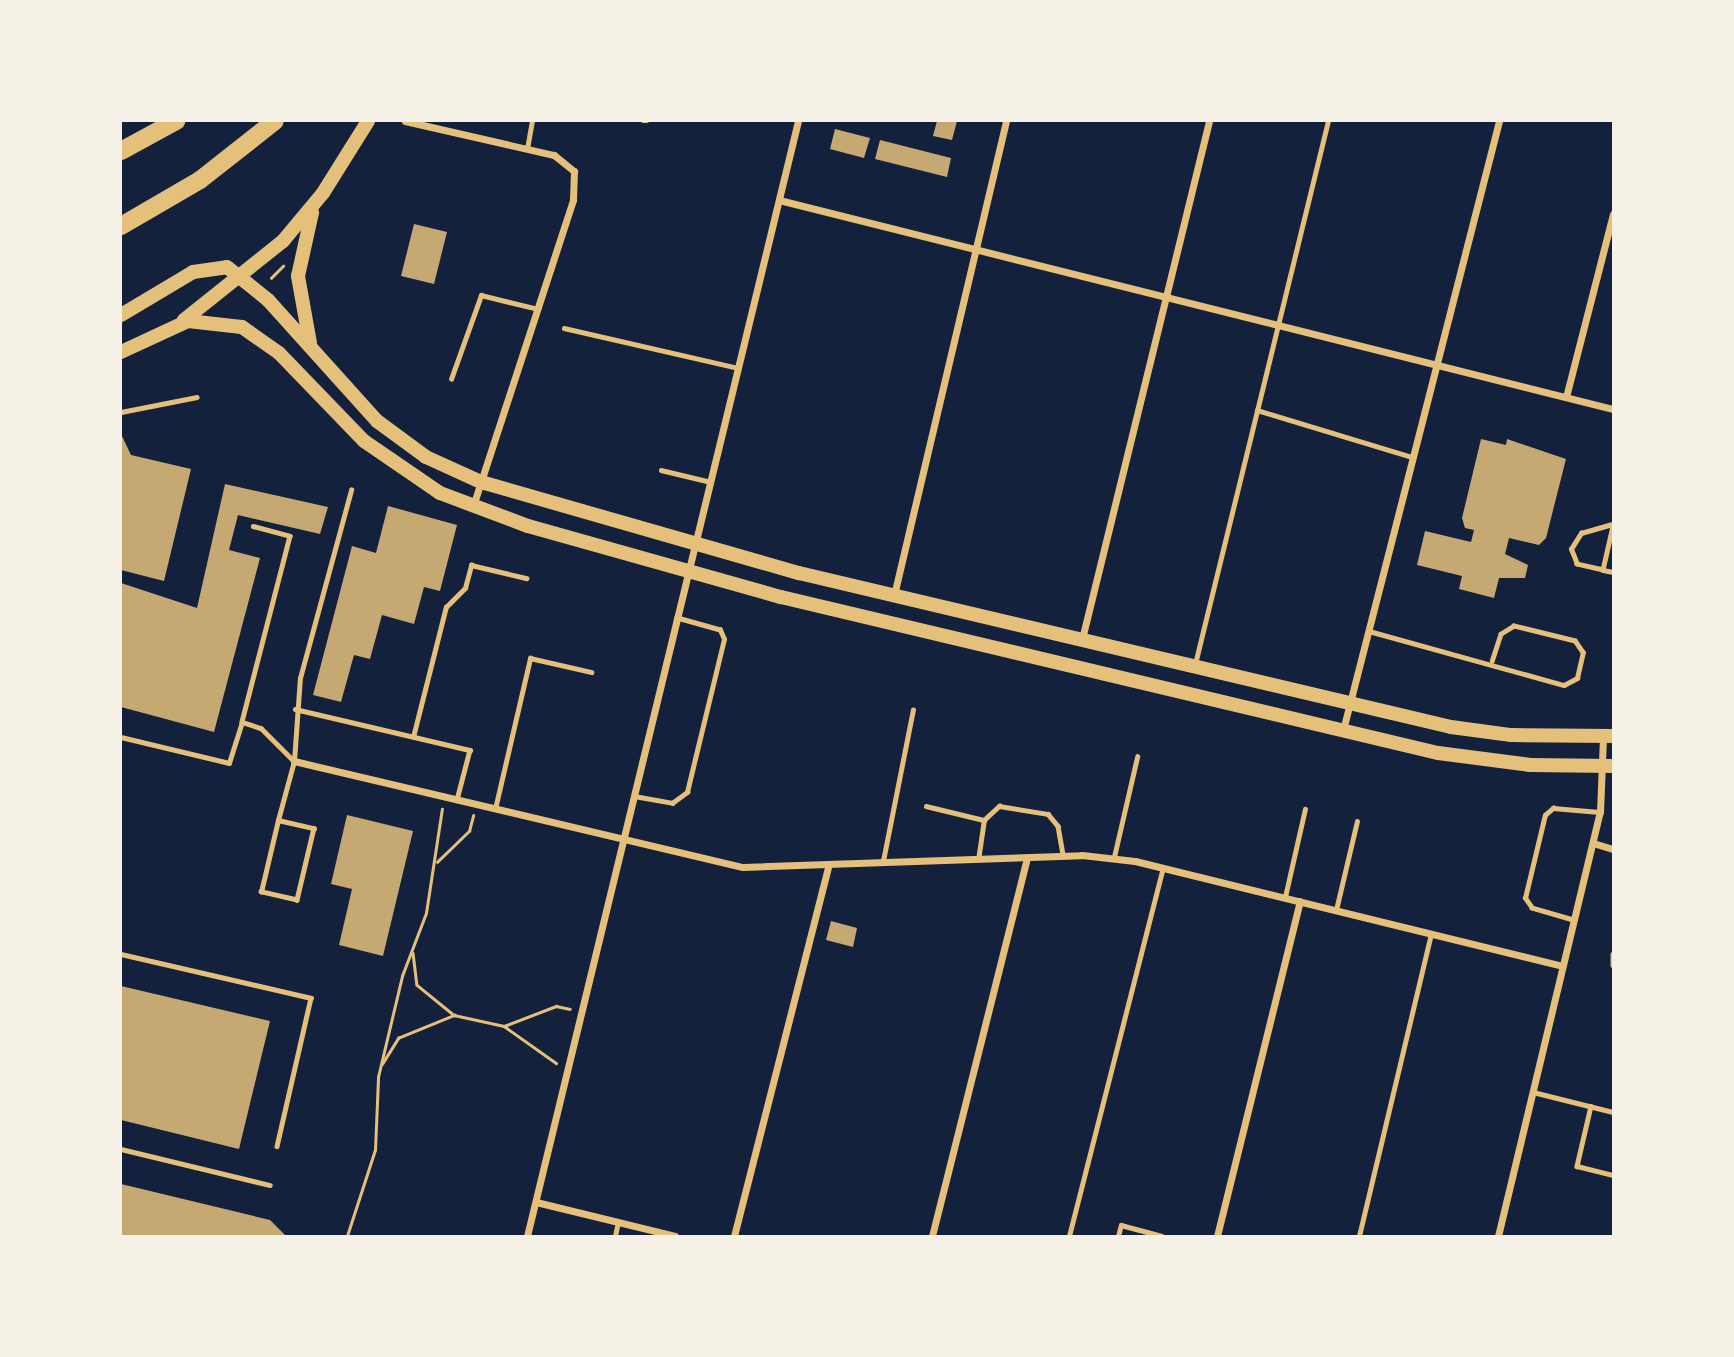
<!DOCTYPE html>
<html>
<head>
<meta charset="utf-8">
<style>
  body { margin:0 }
  #map { position:relative; width:1734px; height:1357px; overflow:hidden; background:#14213d; font-family:Helvetica,sans-serif }
  div>[style] { position:absolute }
  [style*='--x'] { left:calc(var(--x)*1px); top:calc(var(--y)*1px); width:calc(var(--w)*1px); rotate:calc(var(--a)*1deg) }
  .building>* { inset:0; background:#c6a872 }
  .path>* { height:2.5px; margin:-1.25px; padding:0 1.25px; transform-origin:1.25px; border-radius:1.25px; background:#e5c07b }
  .service>* { height:4.5px; margin:-2.25px; padding:0 2.25px; transform-origin:2.25px; border-radius:2.25px; background:#e5c07b }
  .minor>* { height:7px; margin:-3.5px; padding:0 3.5px; transform-origin:3.5px; border-radius:3.5px; background:#e5c07b }
  .secondary>* { height:14px; margin:-7px; padding:0 7px; transform-origin:7px; border-radius:7px; background:#e5c07b }
  .motorway>* { height:18px; margin:-9px; padding:0 9px; transform-origin:9px; border-radius:9px; background:#e5c07b }
  span { translate:-50% -50%; white-space:nowrap; text-align:center; line-height:1.15; -webkit-text-stroke:6px #f6f1e7; paint-order:stroke }
  .frame { position:absolute; inset:0; border:122px solid #f6f1e7; pointer-events:none }
</style>
</head>
<body>
<div id="map">
  <div class="building">
    <div style="clip-path:polygon(937px 121px,957px 121px,952px 140px,933px 136px)"></div>
    <div style="clip-path:polygon(835px 129px,870px 138px,864px 158px,830px 149px)"></div>
    <div style="clip-path:polygon(880px 140px,951px 158px,947px 177px,875px 159px)"></div>
    <div style="clip-path:polygon(414px 224px,447px 232px,434px 284px,401px 276px)"></div>
    <div style="clip-path:polygon(121px 434px,131px 455px,191px 469px,164px 581px,121px 570px)"></div>
    <div style="clip-path:polygon(1481px 439px,1506px 445px,1507px 439px,1566px 459px,1546px 538px,1539px 545px,1509px 538px,1505px 554px,1528px 565px,1525px 578px,1499px 578px,1494px 598px,1459px 589px,1462px 576px,1417px 565px,1425px 531px,1471px 542px,1474px 530px,1465px 528px,1462px 518px)"></div>
    <div style="clip-path:polygon(225px 484px,328px 507px,320px 534px,238px 515px,229px 550px,260px 558px,214px 732px,121px 707px,121px 583px,197px 608px)"></div>
    <div style="clip-path:polygon(388px 506px,457px 525px,440px 591px,424px 587px,414px 624px,382px 615px,370px 659px,354px 655px,341px 702px,313px 695px,352px 546px,376px 553px)"></div>
    <div style="clip-path:polygon(347px 815px,413px 831px,383px 956px,339px 945px,352px 889px,331px 884px)"></div>
    <div style="clip-path:polygon(831px 921px,857px 928px,853px 947px,826px 940px)"></div>
    <div style="clip-path:polygon(121px 986px,270px 1021px,239px 1149px,121px 1120px)"></div>
    <div style="clip-path:polygon(121px 1184px,270px 1220px,286px 1236px,121px 1236px)"></div>
  </div>
  <div class="path">
    <div style="--x:271;--y:278;--w:17;--a:-45"></div>
    <div style="--x:437;--y:862;--w:45;--a:-44.1"></div>
    <div style="--x:469;--y:831;--w:16;--a:-75"></div>
    <div style="--x:413;--y:953;--w:32;--a:83"></div>
    <div style="--x:417;--y:985;--w:48;--a:39"></div>
    <div style="--x:504;--y:1026;--w:56;--a:-21"></div>
    <div style="--x:556;--y:1006;--w:14;--a:12"></div>
    <div style="--x:382;--y:1064;--w:31;--a:-58"></div>
    <div style="--x:398;--y:1038;--w:61;--a:-22.3"></div>
    <div style="--x:454;--y:1015;--w:51;--a:12.4"></div>
    <div style="--x:504;--y:1026;--w:64;--a:35.4"></div>
    <div style="--x:347;--y:1236;--w:90;--a:-72"></div>
    <div style="--x:375;--y:1150;--w:73;--a:-87.6"></div>
    <div style="--x:378;--y:1077;--w:104;--a:-76.6"></div>
    <div style="--x:402;--y:976;--w:67;--a:-69.1"></div>
    <div style="--x:426;--y:913;--w:105;--a:-81.3"></div>
  </div>
  <div class="service">
    <div style="--x:643;--y:121;--w:4;--a:0"></div>
    <div style="--x:527;--y:149;--w:28;--a:-80"></div>
    <div style="--x:564;--y:328;--w:179;--a:12.9"></div>
    <div style="--x:451;--y:379;--w:89;--a:-70.3"></div>
    <div style="--x:481;--y:295;--w:59;--a:13.8"></div>
    <div style="--x:1257;--y:410;--w:162;--a:16.9"></div>
    <div style="--x:121;--y:412;--w:77;--a:-11.2"></div>
    <div style="--x:661;--y:470;--w:51;--a:13.5"></div>
    <div style="--x:253;--y:526;--w:38;--a:15"></div>
    <div style="--x:290;--y:536;--w:192;--a:104.5"></div>
    <div style="--x:242;--y:722;--w:20;--a:18"></div>
    <div style="--x:261;--y:728;--w:47;--a:45"></div>
    <div style="--x:1613;--y:526;--w:45;--a:102.8"></div>
    <div style="--x:1603;--y:570;--w:10;--a:11"></div>
    <div style="--x:1603;--y:570;--w:27;--a:-167"></div>
    <div style="--x:1577;--y:564;--w:16;--a:-112"></div>
    <div style="--x:1571;--y:549;--w:19;--a:-58"></div>
    <div style="--x:1581;--y:533;--w:33;--a:-16"></div>
    <div style="--x:1369;--y:631;--w:202;--a:15.5"></div>
    <div style="--x:1564;--y:685;--w:15;--a:-28"></div>
    <div style="--x:1577;--y:678;--w:26;--a:-77"></div>
    <div style="--x:1583;--y:653;--w:14;--a:-124"></div>
    <div style="--x:1575;--y:641;--w:63;--a:-166.2"></div>
    <div style="--x:1514;--y:626;--w:15;--a:148"></div>
    <div style="--x:1501;--y:634;--w:28;--a:108"></div>
    <div style="--x:1195;--y:664;--w:559;--a:-76.24"></div>
    <div style="--x:295;--y:709;--w:180;--a:13.2"></div>
    <div style="--x:470;--y:750;--w:52;--a:104.6"></div>
    <div style="--x:121;--y:737;--w:111;--a:13.5"></div>
    <div style="--x:229;--y:763;--w:43;--a:-72.4"></div>
    <div style="--x:413;--y:737;--w:134;--a:-75.8"></div>
    <div style="--x:446;--y:607;--w:27;--a:-45"></div>
    <div style="--x:465;--y:588;--w:24;--a:-75"></div>
    <div style="--x:471;--y:565;--w:57;--a:13.3"></div>
    <div style="--x:634;--y:796;--w:39;--a:10"></div>
    <div style="--x:672;--y:803;--w:19;--a:-36"></div>
    <div style="--x:687;--y:792;--w:157;--a:-76.4"></div>
    <div style="--x:724;--y:639;--w:10;--a:-114"></div>
    <div style="--x:720;--y:630;--w:45;--a:-164.4"></div>
    <div style="--x:926;--y:806;--w:60;--a:13.6"></div>
    <div style="--x:495;--y:809;--w:155;--a:-76.9"></div>
    <div style="--x:530;--y:658;--w:63;--a:12.9"></div>
    <div style="--x:278;--y:820;--w:37;--a:13"></div>
    <div style="--x:314;--y:828;--w:74;--a:103.3"></div>
    <div style="--x:297;--y:900;--w:37;--a:-167"></div>
    <div style="--x:261;--y:892;--w:74;--a:-76.7"></div>
    <div style="--x:278;--y:820;--w:61;--a:-74.8"></div>
    <div style="--x:294;--y:761;--w:83;--a:-85.9"></div>
    <div style="--x:300;--y:678;--w:195;--a:-74.8"></div>
    <div style="--x:1114;--y:857;--w:103;--a:-77"></div>
    <div style="--x:978;--y:860;--w:40;--a:-81.5"></div>
    <div style="--x:984;--y:820;--w:21;--a:-43"></div>
    <div style="--x:999;--y:806;--w:50;--a:9.3"></div>
    <div style="--x:1048;--y:814;--w:16;--a:50"></div>
    <div style="--x:1058;--y:826;--w:29;--a:80"></div>
    <div style="--x:883;--y:861;--w:154;--a:-78.8"></div>
    <div style="--x:1285;--y:897;--w:90;--a:-77.2"></div>
    <div style="--x:1336;--y:910;--w:91;--a:-76.7"></div>
    <div style="--x:1573;--y:920;--w:43;--a:-163.7"></div>
    <div style="--x:1532;--y:908;--w:12;--a:-125"></div>
    <div style="--x:1525;--y:898;--w:85;--a:-76.5"></div>
    <div style="--x:1545;--y:815;--w:11;--a:-41"></div>
    <div style="--x:1553;--y:808;--w:46;--a:5"></div>
    <div style="--x:121;--y:954;--w:195;--a:13"></div>
    <div style="--x:311;--y:998;--w:152;--a:102.9"></div>
    <div style="--x:1613;--y:954;--w:11;--a:90"></div>
    <div style="--x:1533;--y:1092;--w:82;--a:14"></div>
    <div style="--x:1591;--y:1106;--w:62;--a:103.1"></div>
    <div style="--x:1577;--y:1166;--w:37;--a:14"></div>
    <div style="--x:121;--y:1149;--w:153;--a:13.6"></div>
    <div style="--x:615;--y:1236;--w:14;--a:-78"></div>
    <div style="--x:1069;--y:1236;--w:380;--a:-75.7"></div>
    <div style="--x:1118;--y:1236;--w:11;--a:-75"></div>
    <div style="--x:1121;--y:1225;--w:42;--a:15"></div>
    <div style="--x:1359;--y:1236;--w:310;--a:-76.6"></div>
  </div>
  <div class="minor">
    <div style="--x:405;--y:121;--w:153;--a:12.9"></div>
    <div style="--x:554;--y:155;--w:26;--a:39"></div>
    <div style="--x:574;--y:171;--w:29;--a:92"></div>
    <div style="--x:573;--y:200;--w:322;--a:108.1"></div>
    <div style="--x:779;--y:200;--w:860;--a:14.07"></div>
    <div style="--x:1566;--y:397;--w:189;--a:-75.6"></div>
    <div style="--x:894;--y:595;--w:487;--a:-76.7"></div>
    <div style="--x:1082;--y:639;--w:533;--a:-76.22"></div>
    <div style="--x:1343;--y:730;--w:629;--a:-75.63"></div>
    <div style="--x:294;--y:761;--w:461;--a:13.3"></div>
    <div style="--x:743;--y:867;--w:339;--a:-2"></div>
    <div style="--x:1082;--y:855;--w:53;--a:6.5"></div>
    <div style="--x:1135;--y:861;--w:440;--a:13.8"></div>
    <div style="--x:1593;--y:843;--w:21;--a:17"></div>
    <div style="--x:536;--y:1202;--w:143;--a:13.7"></div>
    <div style="--x:527;--y:1236;--w:1147;--a:-76.34"></div>
    <div style="--x:734;--y:1236;--w:380;--a:-75.7"></div>
    <div style="--x:932;--y:1236;--w:389;--a:-75.9"></div>
    <div style="--x:1217;--y:1236;--w:345;--a:-76.1"></div>
    <div style="--x:1498;--y:1236;--w:436;--a:-76.5"></div>
    <div style="--x:1600;--y:812;--w:76;--a:-87.7"></div>
  </div>
  <div class="secondary">
    <div style="--x:121;--y:315;--w:84;--a:-30.8"></div>
    <div style="--x:193;--y:272;--w:34;--a:-8"></div>
    <div style="--x:227;--y:267;--w:53;--a:38.8"></div>
    <div style="--x:268;--y:300;--w:163;--a:48"></div>
    <div style="--x:377;--y:421;--w:61;--a:36.3"></div>
    <div style="--x:426;--y:457;--w:60;--a:24.4"></div>
    <div style="--x:481;--y:482;--w:331;--a:16"></div>
    <div style="--x:799;--y:573;--w:670;--a:13.29"></div>
    <div style="--x:1451;--y:727;--w:61;--a:7.6"></div>
    <div style="--x:1511;--y:735;--w:102;--a:0.6"></div>
    <div style="--x:184;--y:320;--w:127;--a:-38.6"></div>
    <div style="--x:283;--y:241;--w:62;--a:-50.2"></div>
    <div style="--x:323;--y:193;--w:85;--a:-58"></div>
    <div style="--x:310;--y:343;--w:68;--a:-100.2"></div>
    <div style="--x:298;--y:276;--w:65;--a:-77.5"></div>
    <div style="--x:121;--y:352;--w:74;--a:-24.8"></div>
    <div style="--x:188;--y:321;--w:54;--a:6.3"></div>
    <div style="--x:242;--y:327;--w:45;--a:35.1"></div>
    <div style="--x:279;--y:353;--w:122;--a:46"></div>
    <div style="--x:364;--y:441;--w:92;--a:34.4"></div>
    <div style="--x:440;--y:493;--w:94;--a:20.6"></div>
    <div style="--x:528;--y:526;--w:263;--a:15.7"></div>
    <div style="--x:781;--y:597;--w:675;--a:13.36"></div>
    <div style="--x:1438;--y:753;--w:93;--a:7.4"></div>
    <div style="--x:1530;--y:765;--w:83;--a:0.7"></div>
  </div>
  <div class="motorway">
    <div style="--x:121;--y:151;--w:63;--a:-28.6"></div>
    <div style="--x:121;--y:226;--w:91;--a:-30.2"></div>
    <div style="--x:200;--y:180;--w:95;--a:-38.2"></div>
  </div>
  <div class="frame"></div>
</div>
</body>
</html>
